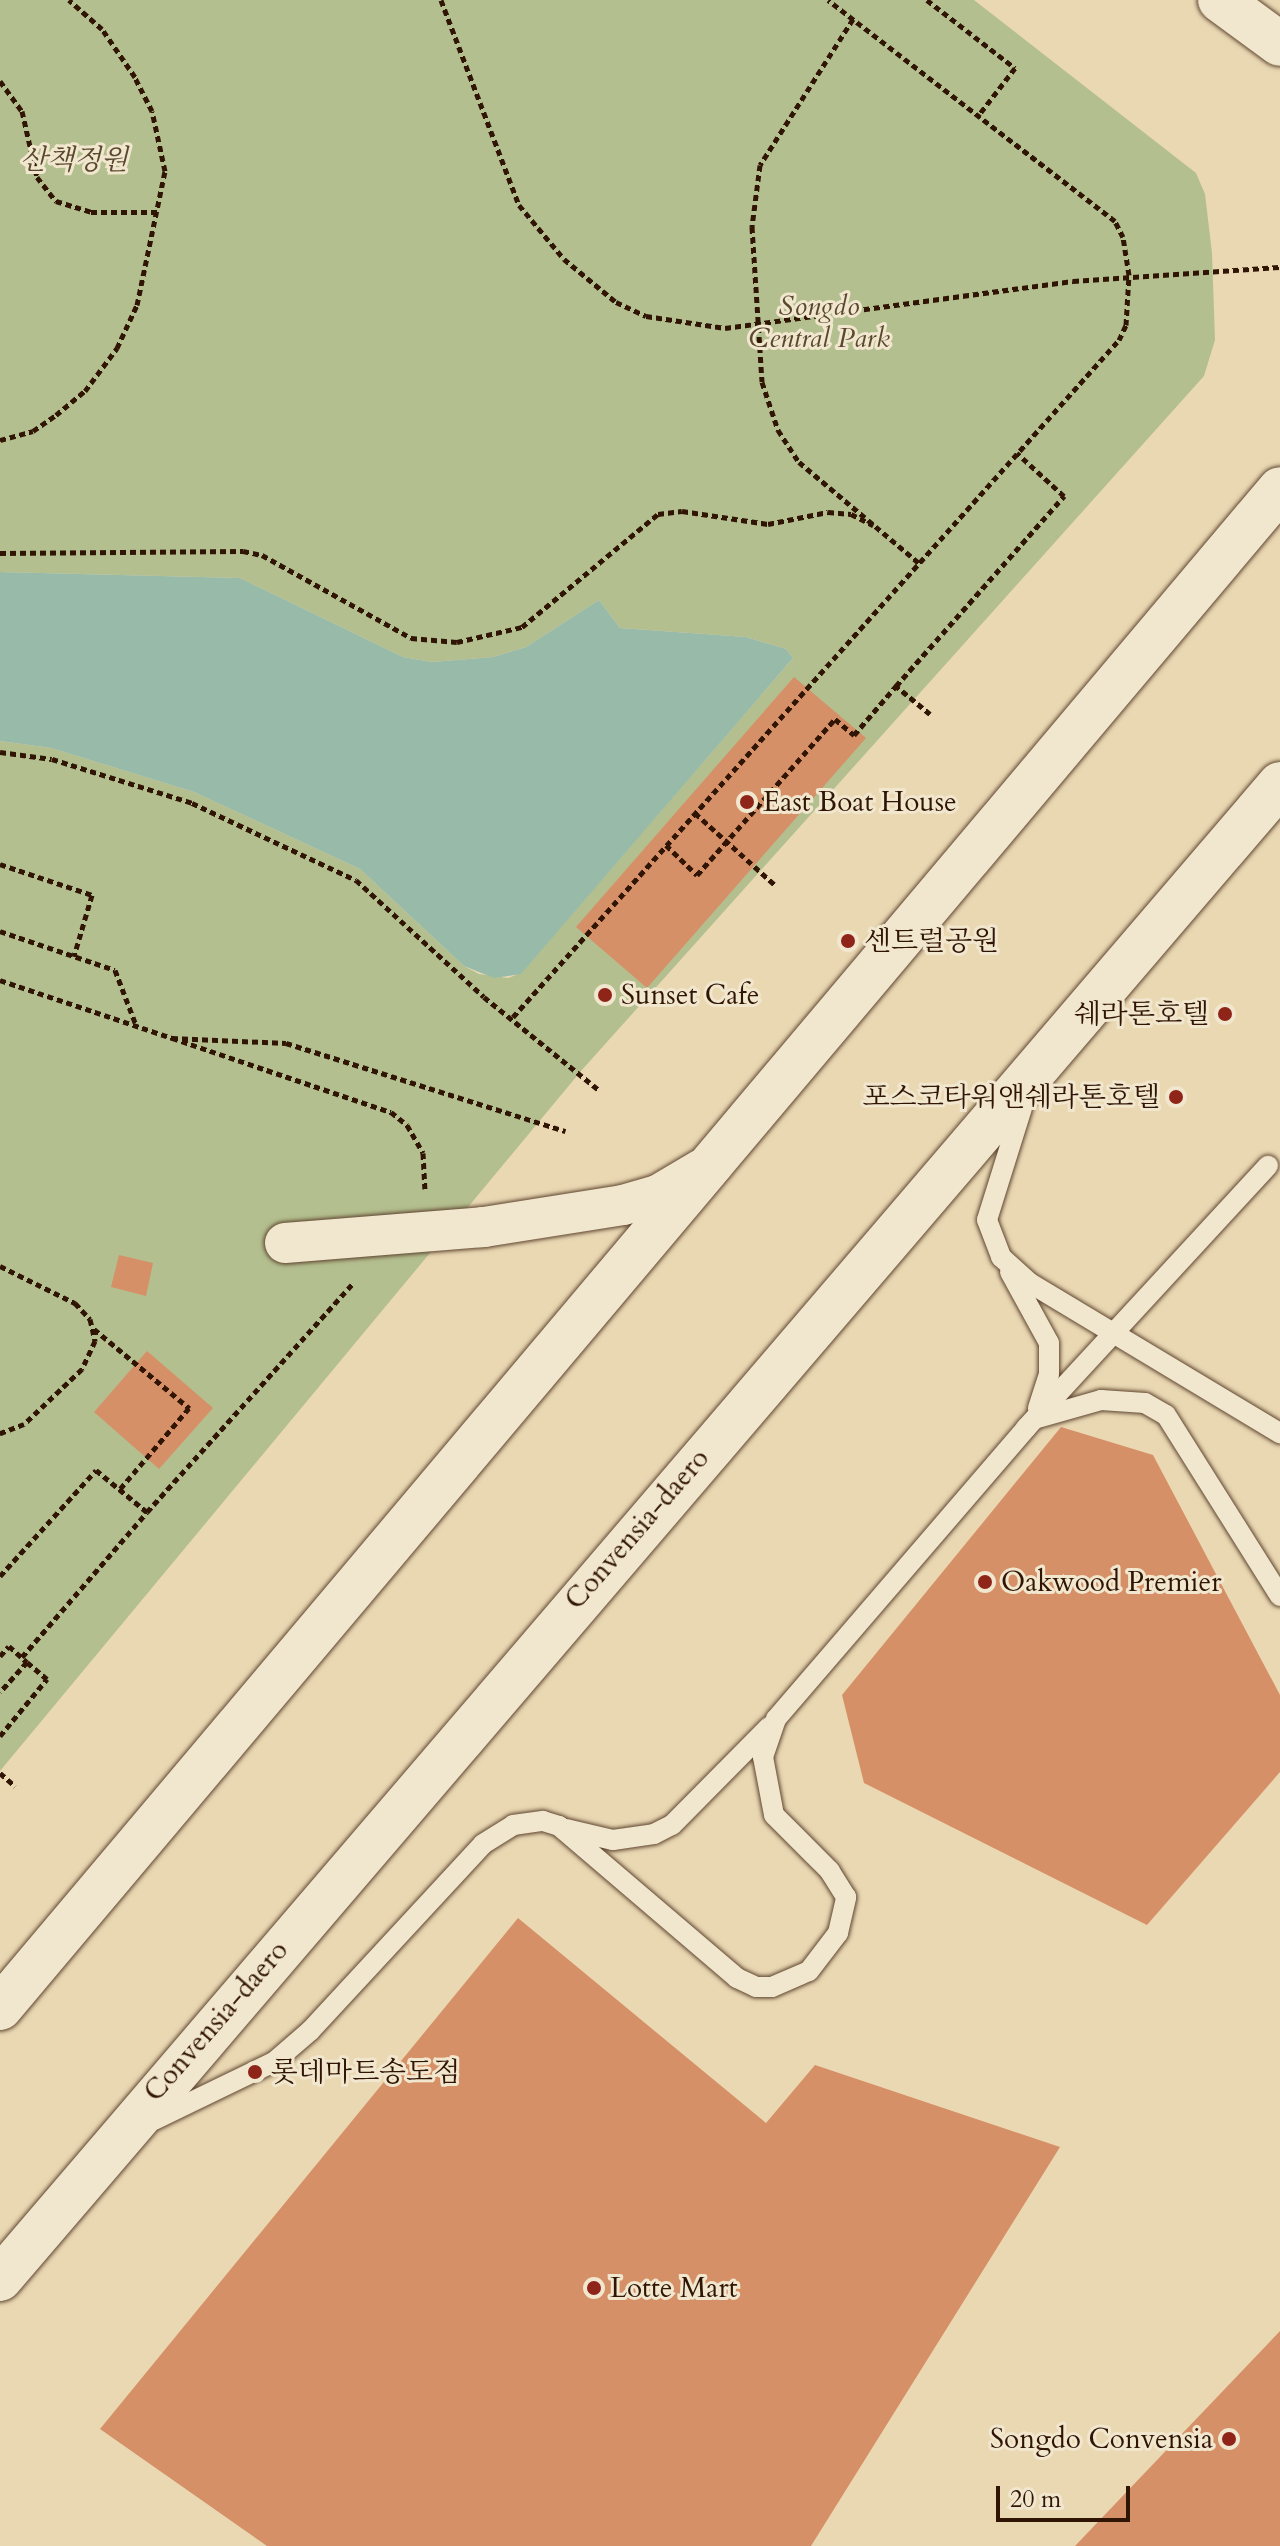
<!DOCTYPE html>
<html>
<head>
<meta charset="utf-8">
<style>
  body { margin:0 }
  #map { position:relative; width:1280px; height:2546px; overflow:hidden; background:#ead8b3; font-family:Cardo,"Noto Serif KR",serif }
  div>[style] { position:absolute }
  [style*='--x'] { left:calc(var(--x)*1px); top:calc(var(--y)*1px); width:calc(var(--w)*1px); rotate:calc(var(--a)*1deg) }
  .green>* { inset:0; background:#b4bf8f }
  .water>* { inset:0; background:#98baa9 }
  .building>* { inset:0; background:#d69067 }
  .path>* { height:5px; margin-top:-2.5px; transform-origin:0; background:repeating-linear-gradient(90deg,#311504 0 6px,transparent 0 10px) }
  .roads { filter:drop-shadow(0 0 2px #5f4630) drop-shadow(0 0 2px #5f4630) }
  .lane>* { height:20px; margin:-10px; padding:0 10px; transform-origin:10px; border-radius:10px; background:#f1e6ce }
  .street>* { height:40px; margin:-20px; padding:0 20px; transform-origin:20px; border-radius:20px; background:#f1e6ce }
  .secondary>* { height:44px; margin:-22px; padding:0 22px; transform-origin:22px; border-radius:22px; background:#f1e6ce }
  .dots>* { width:22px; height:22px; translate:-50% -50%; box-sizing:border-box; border:4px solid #f1e6ce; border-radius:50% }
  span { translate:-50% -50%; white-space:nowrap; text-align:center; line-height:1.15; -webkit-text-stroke:6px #f1e6ce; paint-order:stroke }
  .park-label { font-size:28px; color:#58482e; font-style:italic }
  .poi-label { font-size:28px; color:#311504 }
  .left { translate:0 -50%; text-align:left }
  .right { translate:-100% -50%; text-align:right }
  .street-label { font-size:28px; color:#311504 }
  .scale { position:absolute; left:996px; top:2486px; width:134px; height:36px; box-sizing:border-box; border:4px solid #311504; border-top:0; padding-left:10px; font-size:24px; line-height:28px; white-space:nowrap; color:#311504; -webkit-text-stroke:6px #f1e6ce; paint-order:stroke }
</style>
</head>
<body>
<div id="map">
  <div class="green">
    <div style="clip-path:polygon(0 0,974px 0,1196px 173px,1205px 194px,1212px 253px,1215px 340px,1204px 376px,581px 1071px,0 1771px,0 741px,51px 748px,194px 792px,360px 869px,464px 966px,479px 974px,508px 978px,521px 973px,793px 658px,786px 649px,746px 637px,620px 628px,599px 600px,526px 647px,493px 657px,432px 662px,403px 657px,240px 578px,0 572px)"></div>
  </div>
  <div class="water">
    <div style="clip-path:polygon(0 572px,240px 578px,403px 657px,432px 662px,493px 657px,526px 647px,599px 600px,620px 628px,746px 637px,786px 649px,793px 658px,521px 974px,494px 978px,464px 966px,360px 869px,194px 792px,51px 748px,0 741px)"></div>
  </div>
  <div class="building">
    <div style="clip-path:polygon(794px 677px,866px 738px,647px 988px,576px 927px)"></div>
    <div style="clip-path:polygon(119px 1255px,153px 1263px,146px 1296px,111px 1287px)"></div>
    <div style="clip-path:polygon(147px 1351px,213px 1408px,159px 1469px,94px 1412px)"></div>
    <div style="clip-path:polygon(1061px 1427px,1153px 1455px,1280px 1695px,1280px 1772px,1147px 1925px,864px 1783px,842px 1695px)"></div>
    <div style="clip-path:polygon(518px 1918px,766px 2123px,815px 2065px,1060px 2147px,811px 2546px,267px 2546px,100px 2429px)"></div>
    <div style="clip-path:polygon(1280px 2331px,1280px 2546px,1075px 2546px)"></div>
  </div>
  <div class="path">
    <div style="--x:441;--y:0;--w:219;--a:69.2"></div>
    <div style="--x:519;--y:205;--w:70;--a:50.2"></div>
    <div style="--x:564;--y:259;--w:67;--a:39.6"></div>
    <div style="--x:616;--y:302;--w:33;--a:25"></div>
    <div style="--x:646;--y:316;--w:80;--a:8.6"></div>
    <div style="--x:725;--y:328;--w:351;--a:-7.7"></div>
    <div style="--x:1073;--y:281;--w:207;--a:-3.9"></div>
    <div style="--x:927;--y:0;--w:111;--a:37.7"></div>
    <div style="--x:1015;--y:68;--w:61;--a:127.6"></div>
    <div style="--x:853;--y:19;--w:173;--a:122.5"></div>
    <div style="--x:760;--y:165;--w:63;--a:97.4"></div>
    <div style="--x:752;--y:227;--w:155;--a:86.3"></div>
    <div style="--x:762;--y:382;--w:51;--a:71.6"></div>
    <div style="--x:778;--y:430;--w:38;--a:57"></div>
    <div style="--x:799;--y:462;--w:157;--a:40.1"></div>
    <div style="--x:0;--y:81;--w:37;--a:54"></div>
    <div style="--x:22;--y:111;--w:68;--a:77.2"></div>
    <div style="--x:37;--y:177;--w:31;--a:52"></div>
    <div style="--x:56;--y:201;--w:37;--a:17"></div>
    <div style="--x:91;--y:212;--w:66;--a:0"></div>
    <div style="--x:0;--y:440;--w:34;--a:-15"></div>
    <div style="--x:33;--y:431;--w:28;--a:-35"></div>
    <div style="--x:56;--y:415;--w:38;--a:-40"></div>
    <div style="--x:85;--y:391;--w:54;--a:-53.3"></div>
    <div style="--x:117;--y:348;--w:47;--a:-65.1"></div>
    <div style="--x:137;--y:305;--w:137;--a:-78.2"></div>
    <div style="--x:165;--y:171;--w:61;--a:-102.2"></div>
    <div style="--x:152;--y:111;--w:38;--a:-117"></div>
    <div style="--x:135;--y:77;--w:58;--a:-124.5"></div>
    <div style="--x:102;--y:29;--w:44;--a:-138.7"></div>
    <div style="--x:0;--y:553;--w:243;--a:-0.5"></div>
    <div style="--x:243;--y:551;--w:19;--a:12"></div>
    <div style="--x:262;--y:555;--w:171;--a:29.1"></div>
    <div style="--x:411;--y:638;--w:46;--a:5"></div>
    <div style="--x:457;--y:642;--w:67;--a:-13"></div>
    <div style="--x:522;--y:627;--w:177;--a:-39.7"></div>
    <div style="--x:658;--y:514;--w:24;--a:-7"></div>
    <div style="--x:682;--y:511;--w:87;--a:8.6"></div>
    <div style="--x:768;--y:524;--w:61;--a:-11.3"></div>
    <div style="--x:828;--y:512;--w:23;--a:5"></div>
    <div style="--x:851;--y:514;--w:25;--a:27"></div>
    <div style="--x:930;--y:714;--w:44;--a:-140.5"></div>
    <div style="--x:896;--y:686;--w:254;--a:-48.5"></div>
    <div style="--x:1064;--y:496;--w:64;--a:-137.5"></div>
    <div style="--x:0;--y:752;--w:52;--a:7.7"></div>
    <div style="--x:52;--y:759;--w:147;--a:17.4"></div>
    <div style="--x:192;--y:803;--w:181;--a:25.2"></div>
    <div style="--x:356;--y:880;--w:173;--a:42.4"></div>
    <div style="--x:484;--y:997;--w:149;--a:39"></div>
    <div style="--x:695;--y:813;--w:109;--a:42"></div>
    <div style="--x:666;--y:845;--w:43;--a:44.1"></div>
    <div style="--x:697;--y:875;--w:208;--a:-48.5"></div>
    <div style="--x:835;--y:719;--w:25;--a:40"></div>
    <div style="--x:854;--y:735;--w:65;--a:-49.4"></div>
    <div style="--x:0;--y:864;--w:97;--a:18.6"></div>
    <div style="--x:92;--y:895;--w:64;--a:106.4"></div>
    <div style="--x:0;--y:931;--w:121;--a:18.7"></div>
    <div style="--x:115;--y:970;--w:59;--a:69.1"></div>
    <div style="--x:0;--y:980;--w:182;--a:18.6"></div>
    <div style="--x:172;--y:1038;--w:114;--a:2.5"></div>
    <div style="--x:286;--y:1043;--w:293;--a:17.5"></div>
    <div style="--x:513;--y:1017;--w:909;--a:-48.17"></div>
    <div style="--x:1119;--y:340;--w:17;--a:-65"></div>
    <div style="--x:1126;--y:325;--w:50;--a:-86.6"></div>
    <div style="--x:1129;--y:275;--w:38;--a:-99"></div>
    <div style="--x:1123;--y:237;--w:18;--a:-117"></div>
    <div style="--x:1115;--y:221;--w:362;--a:-142.4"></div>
    <div style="--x:172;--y:1038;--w:231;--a:18.7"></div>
    <div style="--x:391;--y:1112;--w:21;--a:39"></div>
    <div style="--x:407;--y:1125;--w:32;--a:60"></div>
    <div style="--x:423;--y:1153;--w:36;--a:87"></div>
    <div style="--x:0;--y:1266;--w:84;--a:26.3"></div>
    <div style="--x:75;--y:1303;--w:22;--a:47"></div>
    <div style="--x:90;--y:1319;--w:23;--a:77"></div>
    <div style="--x:95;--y:1341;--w:31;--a:115"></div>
    <div style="--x:82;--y:1369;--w:80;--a:136.5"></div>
    <div style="--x:24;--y:1424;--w:26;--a:159"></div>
    <div style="--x:94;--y:1329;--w:124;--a:39.7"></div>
    <div style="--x:189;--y:1408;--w:106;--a:130.4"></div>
    <div style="--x:0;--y:1576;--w:143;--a:-47.8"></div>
    <div style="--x:96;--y:1470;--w:66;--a:39.5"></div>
    <div style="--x:147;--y:1512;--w:309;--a:-48"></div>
    <div style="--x:0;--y:1656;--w:13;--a:-48"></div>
    <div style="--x:9;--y:1646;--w:24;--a:42"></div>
    <div style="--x:27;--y:1662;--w:40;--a:132"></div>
    <div style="--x:22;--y:1657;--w:191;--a:-49.2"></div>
    <div style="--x:0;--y:1736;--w:74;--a:-50.5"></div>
    <div style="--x:47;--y:1679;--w:26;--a:-140"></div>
    <div style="--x:0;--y:1773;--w:20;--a:41"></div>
  </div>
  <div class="roads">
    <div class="lane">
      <div style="--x:1022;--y:1108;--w:117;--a:107.4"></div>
      <div style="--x:987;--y:1220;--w:40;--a:69"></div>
      <div style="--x:1001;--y:1257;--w:39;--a:42"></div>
      <div style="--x:1030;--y:1283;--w:292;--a:31"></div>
      <div style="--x:1010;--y:1272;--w:81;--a:61.2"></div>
      <div style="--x:1049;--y:1343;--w:31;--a:90"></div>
      <div style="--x:1049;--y:1374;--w:36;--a:108"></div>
      <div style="--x:1038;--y:1418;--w:66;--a:-15.9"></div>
      <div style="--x:1101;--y:1400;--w:44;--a:3.9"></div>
      <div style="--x:1145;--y:1403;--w:24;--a:30"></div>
      <div style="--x:1166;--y:1415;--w:214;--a:57.8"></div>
      <div style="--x:566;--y:1829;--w:48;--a:13.2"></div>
      <div style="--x:613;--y:1840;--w:41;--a:-8.3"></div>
      <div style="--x:654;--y:1834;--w:20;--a:-27"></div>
      <div style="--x:672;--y:1825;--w:138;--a:-45.3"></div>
      <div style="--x:154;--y:2120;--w:133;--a:-25.8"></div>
      <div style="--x:274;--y:2062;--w:48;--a:-40.7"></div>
      <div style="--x:310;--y:2031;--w:255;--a:-47.2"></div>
      <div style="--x:483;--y:1844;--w:36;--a:-32"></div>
      <div style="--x:513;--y:1825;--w:30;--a:-8"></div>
      <div style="--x:543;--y:1821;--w:17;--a:17"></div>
      <div style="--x:559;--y:1826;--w:234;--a:40.5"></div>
      <div style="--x:737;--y:1978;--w:21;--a:25"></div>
      <div style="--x:756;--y:1987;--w:16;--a:0"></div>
      <div style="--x:772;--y:1987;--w:40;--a:-23.4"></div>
      <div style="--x:809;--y:1971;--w:48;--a:-52.7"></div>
      <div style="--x:838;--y:1933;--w:37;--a:-77"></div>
      <div style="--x:846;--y:1897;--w:31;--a:-122"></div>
      <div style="--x:830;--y:1871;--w:79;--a:-135"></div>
      <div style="--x:774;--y:1815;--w:59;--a:-100.7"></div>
      <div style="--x:763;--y:1757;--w:40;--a:-71.1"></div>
      <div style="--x:776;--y:1719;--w:384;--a:-49.3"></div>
      <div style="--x:1026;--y:1428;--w:357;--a:-47.3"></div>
    </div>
    <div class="street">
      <div style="--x:285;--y:1243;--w:200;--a:-4.6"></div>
      <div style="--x:484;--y:1227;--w:141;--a:-9"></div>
      <div style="--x:623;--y:1205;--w:36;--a:-16"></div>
      <div style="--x:658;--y:1195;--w:51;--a:-30.6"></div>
    </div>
    <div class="secondary">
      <div style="--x:1220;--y:0;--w:74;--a:36.3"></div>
      <div style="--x:0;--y:2008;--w:1986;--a:-49.88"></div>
      <div style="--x:0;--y:2279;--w:1968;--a:-49.43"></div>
    </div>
  </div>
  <div class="dots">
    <div style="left:747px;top:802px;background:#8f2418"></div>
    <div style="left:848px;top:941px;background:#8f2418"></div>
    <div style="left:605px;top:995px;background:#8f2418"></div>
    <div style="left:1225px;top:1014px;background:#8f2418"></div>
    <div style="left:1176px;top:1097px;background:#8f2418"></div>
    <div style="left:985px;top:1582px;background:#8f2418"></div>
    <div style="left:255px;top:2072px;background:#8f2418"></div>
    <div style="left:594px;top:2288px;background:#8f2418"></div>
    <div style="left:1229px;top:2439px;background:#8f2418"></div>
  </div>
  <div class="park-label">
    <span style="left:74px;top:160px">산책정원</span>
    <span style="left:819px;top:322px">Songdo<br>Central Park</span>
  </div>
  <div class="poi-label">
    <span class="left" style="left:763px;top:802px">East Boat House</span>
    <span class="left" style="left:864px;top:941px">센트럴공원</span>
    <span class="left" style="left:621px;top:995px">Sunset Cafe</span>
    <span class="right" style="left:1209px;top:1014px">쉐라톤호텔</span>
    <span class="right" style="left:1160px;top:1097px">포스코타워앤쉐라톤호텔</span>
    <span class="left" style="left:1001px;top:1582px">Oakwood Premier</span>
    <span class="left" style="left:271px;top:2072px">롯데마트송도점</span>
    <span class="left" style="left:610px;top:2288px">Lotte Mart</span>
    <span class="right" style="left:1213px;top:2439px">Songdo Convensia</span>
  </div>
  <div class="street-label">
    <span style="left:637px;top:1529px;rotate:-49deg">Convensia-daero</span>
    <span style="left:216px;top:2021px;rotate:-49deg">Convensia-daero</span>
  </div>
  <div class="scale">20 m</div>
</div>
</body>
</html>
